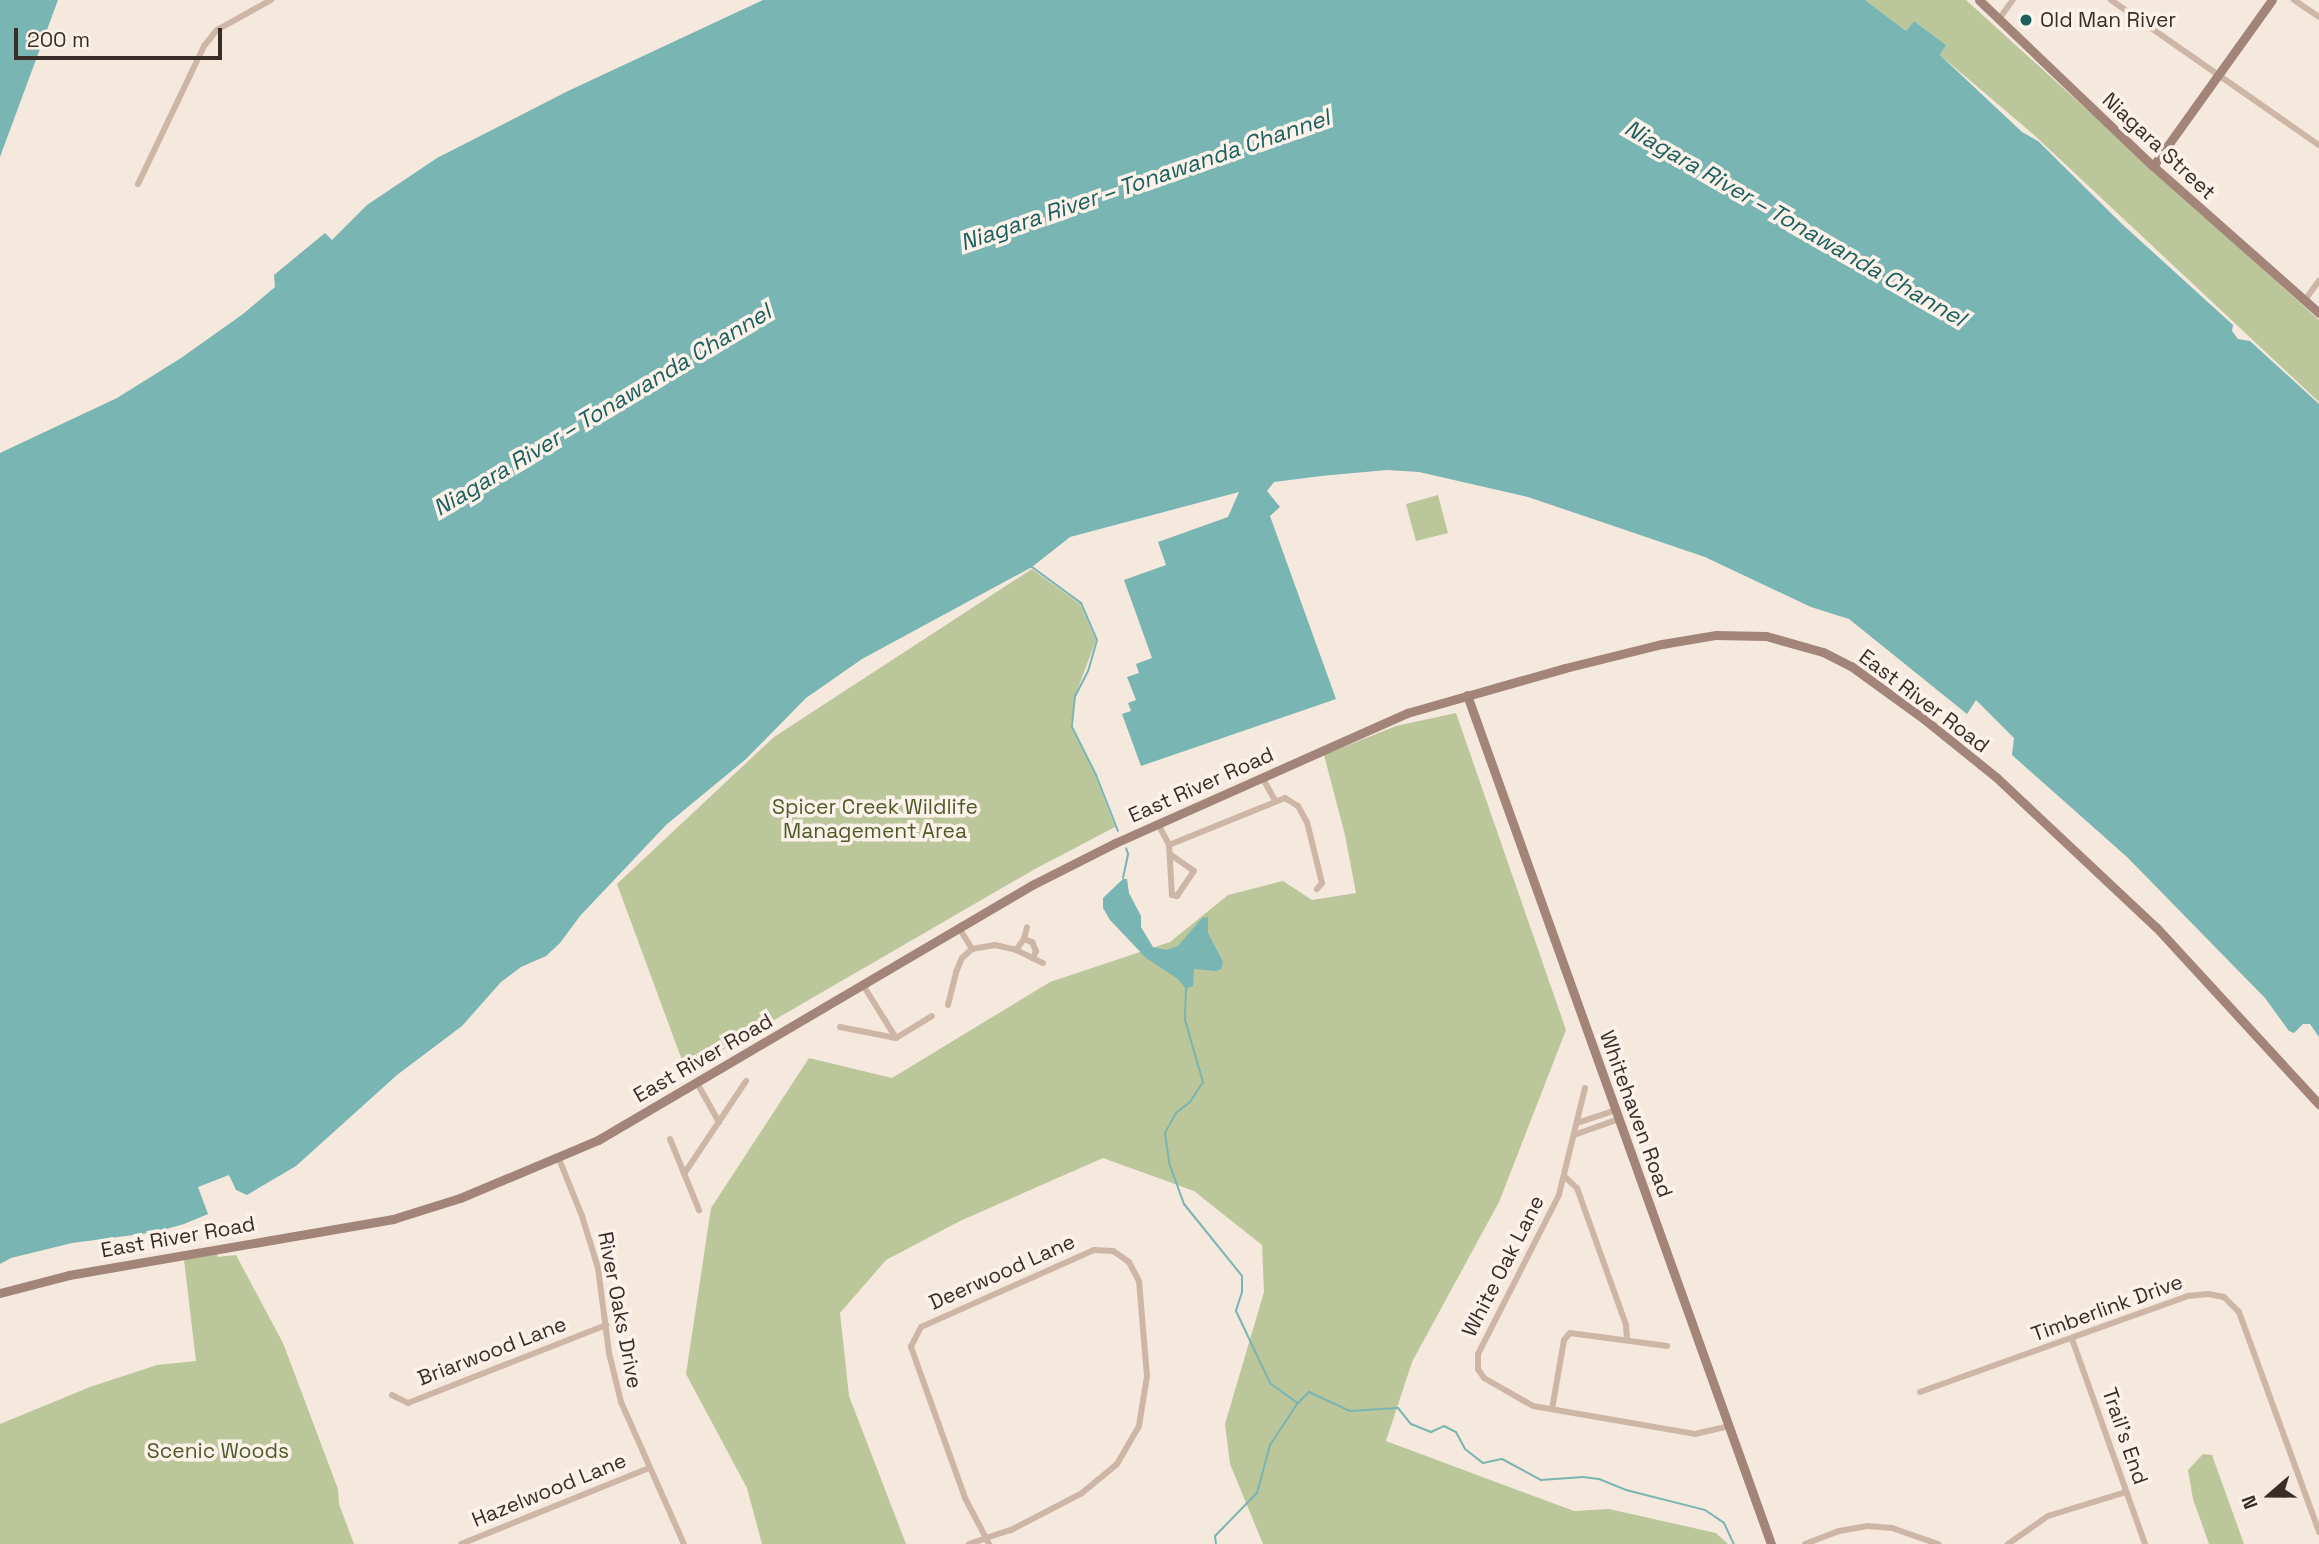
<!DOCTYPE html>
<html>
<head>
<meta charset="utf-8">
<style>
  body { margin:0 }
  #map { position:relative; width:2319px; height:1544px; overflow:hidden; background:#f5e8dd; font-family:"Space Grotesk",sans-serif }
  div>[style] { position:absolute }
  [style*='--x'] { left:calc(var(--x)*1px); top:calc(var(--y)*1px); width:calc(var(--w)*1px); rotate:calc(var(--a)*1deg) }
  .green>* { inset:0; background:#bbc69b }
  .water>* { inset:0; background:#79b5b3 }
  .stream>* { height:2px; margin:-1px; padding:0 1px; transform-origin:1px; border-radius:1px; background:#79b5b3 }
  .street>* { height:6px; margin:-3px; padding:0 3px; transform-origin:3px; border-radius:3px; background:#ceb6a7 }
  .secondary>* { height:9px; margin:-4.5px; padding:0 4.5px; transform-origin:4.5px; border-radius:4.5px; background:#a28478 }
  .dots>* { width:19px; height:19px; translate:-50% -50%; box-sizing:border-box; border:4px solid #fcf2ea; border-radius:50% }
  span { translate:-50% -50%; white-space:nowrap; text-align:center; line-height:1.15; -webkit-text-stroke:7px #fcf2ea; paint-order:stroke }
  .poi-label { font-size:21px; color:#3a2d28 }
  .left { translate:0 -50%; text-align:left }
  .street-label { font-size:21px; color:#3a2d28 }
  .park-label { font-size:21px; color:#4d5b29 }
  .water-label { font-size:23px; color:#19605f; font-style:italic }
  .north { position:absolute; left:2235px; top:1460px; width:70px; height:70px; -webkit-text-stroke:5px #fcf2ea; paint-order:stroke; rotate:250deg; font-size:19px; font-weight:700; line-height:28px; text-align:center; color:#3a2d28 }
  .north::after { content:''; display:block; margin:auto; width:24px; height:32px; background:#3a2d28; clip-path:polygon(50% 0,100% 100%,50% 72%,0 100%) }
  .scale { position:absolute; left:14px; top:28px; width:208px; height:32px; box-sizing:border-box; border:4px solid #3a2d28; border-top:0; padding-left:9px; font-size:21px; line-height:24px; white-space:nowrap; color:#3a2d28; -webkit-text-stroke:5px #fcf2ea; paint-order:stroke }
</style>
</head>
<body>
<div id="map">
  <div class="green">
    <div style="clip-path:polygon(1865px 0,1966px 0,2319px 320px,2319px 402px,2033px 134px,1940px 55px,1946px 45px,1914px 21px,1906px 31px)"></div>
    <div style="clip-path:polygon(1438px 495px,1448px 533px,1416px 541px,1406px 504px)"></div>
    <div style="clip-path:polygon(1032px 569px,1080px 604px,1096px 640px,1075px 696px,1071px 727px,1095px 775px,1115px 827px,1035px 869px,686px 1071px,617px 884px,774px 737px)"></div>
    <div style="clip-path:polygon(1456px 713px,1566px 1030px,1499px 1202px,1412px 1362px,1386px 1441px,1574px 1511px,1609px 1509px,1716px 1533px,1728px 1544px,1263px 1544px,1230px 1464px,1225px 1424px,1264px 1292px,1262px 1245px,1194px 1191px,1103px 1158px,960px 1221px,886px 1260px,840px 1313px,849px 1396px,906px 1544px,762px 1544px,747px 1488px,686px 1374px,711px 1208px,809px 1058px,892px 1078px,1050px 982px,1170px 942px,1228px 895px,1283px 881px,1312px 900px,1356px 893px,1345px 835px,1324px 755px,1396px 726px)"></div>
    <div style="clip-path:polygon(217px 1254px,218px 1257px,236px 1255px,283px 1343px,338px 1489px,339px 1504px,354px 1544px,0 1544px,0 1424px,90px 1387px,157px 1365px,196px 1361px,184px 1260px)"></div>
    <div style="clip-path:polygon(2203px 1454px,2212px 1455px,2244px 1544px,2209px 1544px,2193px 1499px,2188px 1470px)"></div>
  </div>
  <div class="water">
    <div style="clip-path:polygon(0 0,58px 0,0 157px)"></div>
    <div style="clip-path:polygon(763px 0,1865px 0,1906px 31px,1914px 21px,1946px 45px,1940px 55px,2022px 132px,2038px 141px,2122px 224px,2233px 325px,2232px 331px,2238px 339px,2250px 341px,2319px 404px,2319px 1037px,2310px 1024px,2303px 1024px,2294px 1033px,2289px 1031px,2265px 998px,2127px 857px,2012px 755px,2014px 738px,1976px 700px,1967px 714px,1849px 619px,1811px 607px,1705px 557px,1528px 497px,1419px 472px,1387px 470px,1321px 476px,1274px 482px,1267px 491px,1280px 507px,1270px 516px,1336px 699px,1141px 766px,1122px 714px,1131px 711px,1128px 703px,1136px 700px,1127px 677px,1139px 673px,1136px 664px,1152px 658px,1124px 580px,1166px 565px,1158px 542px,1228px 517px,1239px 492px,1070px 537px,1032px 567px,862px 659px,806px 698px,746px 759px,666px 825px,580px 916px,560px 943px,546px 956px,521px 967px,501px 982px,462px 1026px,397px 1075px,296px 1166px,247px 1195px,236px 1190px,229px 1175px,198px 1187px,208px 1214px,184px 1224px,156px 1232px,72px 1243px,11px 1258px,0 1264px,0 453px,117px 398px,181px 358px,243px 314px,275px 287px,274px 275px,325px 233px,332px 240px,367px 205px,437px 158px,568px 91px)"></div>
    <div style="clip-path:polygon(1123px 879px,1127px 879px,1129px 893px,1141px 916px,1141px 927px,1153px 947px,1167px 950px,1178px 946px,1202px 918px,1208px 917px,1208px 933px,1223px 962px,1221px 969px,1216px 971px,1194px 969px,1193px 986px,1186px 989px,1178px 979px,1146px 958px,1110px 920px,1103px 908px,1103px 898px)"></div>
  </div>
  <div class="stream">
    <div style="--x:1032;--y:567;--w:61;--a:36.3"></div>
    <div style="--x:1081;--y:603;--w:40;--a:66.6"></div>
    <div style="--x:1097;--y:640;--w:32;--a:106"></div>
    <div style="--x:1088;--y:671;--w:28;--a:117"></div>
    <div style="--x:1075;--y:696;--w:31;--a:96"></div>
    <div style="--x:1072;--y:727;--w:54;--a:63.4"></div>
    <div style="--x:1096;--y:775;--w:60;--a:68.6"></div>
    <div style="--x:1123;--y:878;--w:25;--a:-78"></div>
    <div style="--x:1128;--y:854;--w:6;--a:-108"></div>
    <div style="--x:1186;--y:988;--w:32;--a:92"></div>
    <div style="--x:1185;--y:1020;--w:65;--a:73.8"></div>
    <div style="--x:1203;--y:1082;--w:24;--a:123"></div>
    <div style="--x:1190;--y:1102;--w:18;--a:142"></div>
    <div style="--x:1176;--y:1113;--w:23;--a:119"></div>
    <div style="--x:1165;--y:1133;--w:30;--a:82"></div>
    <div style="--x:1169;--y:1163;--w:44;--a:69.9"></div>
    <div style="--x:1184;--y:1204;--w:92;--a:51.1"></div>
    <div style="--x:1242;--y:1276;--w:16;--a:90"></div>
    <div style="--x:1242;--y:1292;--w:20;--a:108"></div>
    <div style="--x:1236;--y:1311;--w:80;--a:64.7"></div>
    <div style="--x:1270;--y:1383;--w:34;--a:36"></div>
    <div style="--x:1298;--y:1403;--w:16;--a:-45"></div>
    <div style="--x:1309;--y:1392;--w:45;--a:24.9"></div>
    <div style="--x:1350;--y:1411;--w:48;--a:-3.6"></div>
    <div style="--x:1398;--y:1408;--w:21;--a:51"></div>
    <div style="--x:1411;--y:1424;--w:22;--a:22"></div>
    <div style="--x:1431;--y:1432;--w:14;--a:-25"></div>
    <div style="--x:1444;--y:1426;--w:13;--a:27"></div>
    <div style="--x:1456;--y:1432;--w:19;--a:62"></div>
    <div style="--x:1465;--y:1449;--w:23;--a:38"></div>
    <div style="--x:1483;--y:1463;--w:19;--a:-12"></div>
    <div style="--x:1502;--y:1459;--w:44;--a:28.3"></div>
    <div style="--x:1541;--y:1480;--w:42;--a:-4.1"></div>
    <div style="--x:1583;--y:1477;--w:16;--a:7"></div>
    <div style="--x:1599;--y:1479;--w:29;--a:22"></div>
    <div style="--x:1626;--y:1490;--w:81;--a:14.2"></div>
    <div style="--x:1705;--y:1510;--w:23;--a:34"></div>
    <div style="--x:1724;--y:1523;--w:23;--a:65"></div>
    <div style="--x:1216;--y:1544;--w:8;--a:-97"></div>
    <div style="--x:1215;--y:1536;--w:60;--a:-45.7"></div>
    <div style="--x:1257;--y:1493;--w:50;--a:-74.8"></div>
    <div style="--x:1270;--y:1445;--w:49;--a:-56.6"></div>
  </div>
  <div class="street">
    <div style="--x:2111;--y:0;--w:254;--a:34.9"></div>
    <div style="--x:2294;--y:0;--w:30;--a:34"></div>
    <div style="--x:1999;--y:19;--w:24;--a:-54"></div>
    <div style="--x:138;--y:184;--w:153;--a:-64.4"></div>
    <div style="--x:204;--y:46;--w:21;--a:-51"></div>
    <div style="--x:217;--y:30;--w:62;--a:-29.1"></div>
    <div style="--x:2305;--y:300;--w:24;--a:-54"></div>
    <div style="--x:1262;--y:777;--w:26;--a:61"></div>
    <div style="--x:1158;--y:824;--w:24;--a:62"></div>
    <div style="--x:1169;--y:845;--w:50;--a:86.6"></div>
    <div style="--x:1172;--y:895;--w:5;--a:11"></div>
    <div style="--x:1177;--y:896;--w:30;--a:-56"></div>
    <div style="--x:1194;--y:871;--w:28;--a:-145"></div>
    <div style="--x:1169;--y:845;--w:125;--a:-22.1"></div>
    <div style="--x:1285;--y:798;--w:15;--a:32"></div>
    <div style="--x:1298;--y:806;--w:18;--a:61"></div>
    <div style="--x:1307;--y:822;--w:63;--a:76.2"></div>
    <div style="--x:1322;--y:883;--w:8;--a:130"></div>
    <div style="--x:959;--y:928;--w:25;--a:58"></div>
    <div style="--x:1024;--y:939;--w:9;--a:21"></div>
    <div style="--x:1032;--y:942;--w:10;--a:66"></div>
    <div style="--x:1036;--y:951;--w:8;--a:113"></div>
    <div style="--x:1016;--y:950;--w:14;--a:-54"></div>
    <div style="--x:1024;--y:939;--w:12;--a:-76"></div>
    <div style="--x:863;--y:985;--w:62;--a:58.1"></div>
    <div style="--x:948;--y:1005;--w:34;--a:-76"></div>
    <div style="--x:956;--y:972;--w:15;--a:-67"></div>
    <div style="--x:962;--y:958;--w:13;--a:-42"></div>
    <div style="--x:972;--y:949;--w:23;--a:-10"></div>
    <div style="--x:995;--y:945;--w:22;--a:13"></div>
    <div style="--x:1016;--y:950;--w:30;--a:26"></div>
    <div style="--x:840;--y:1027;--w:57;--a:11.1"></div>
    <div style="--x:896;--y:1038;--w:42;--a:-31.4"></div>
    <div style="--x:697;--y:1083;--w:45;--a:60.6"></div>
    <div style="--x:1585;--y:1088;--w:110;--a:103.7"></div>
    <div style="--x:1559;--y:1195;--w:178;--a:117"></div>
    <div style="--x:1478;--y:1354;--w:15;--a:90"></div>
    <div style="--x:1478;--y:1369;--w:11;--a:56"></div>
    <div style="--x:1484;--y:1378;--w:56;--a:29.7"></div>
    <div style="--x:1533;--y:1406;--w:164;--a:9.8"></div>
    <div style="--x:1695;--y:1434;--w:35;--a:-13"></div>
    <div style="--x:1577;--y:1123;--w:41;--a:-18.4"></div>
    <div style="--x:1574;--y:1135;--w:48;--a:-19.6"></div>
    <div style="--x:670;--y:1139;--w:77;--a:67.8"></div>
    <div style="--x:559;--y:1159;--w:61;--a:68"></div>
    <div style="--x:582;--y:1216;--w:54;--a:72.9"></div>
    <div style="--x:598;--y:1268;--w:86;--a:82.6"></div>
    <div style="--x:609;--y:1353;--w:50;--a:76.2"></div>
    <div style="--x:621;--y:1402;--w:155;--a:66.1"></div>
    <div style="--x:684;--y:1174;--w:112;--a:-56.3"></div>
    <div style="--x:1565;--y:1177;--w:16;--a:43"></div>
    <div style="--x:1577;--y:1188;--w:145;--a:70.3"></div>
    <div style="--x:1626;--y:1325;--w:14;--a:86"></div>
    <div style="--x:2072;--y:1339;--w:218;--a:70.4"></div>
    <div style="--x:1920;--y:1392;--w:285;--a:-19.7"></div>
    <div style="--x:2188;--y:1296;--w:20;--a:-6"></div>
    <div style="--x:2208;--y:1294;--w:16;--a:11"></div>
    <div style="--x:2224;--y:1297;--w:21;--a:45"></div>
    <div style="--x:2239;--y:1312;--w:234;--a:70"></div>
    <div style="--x:392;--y:1395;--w:18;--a:27"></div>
    <div style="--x:408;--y:1403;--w:213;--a:-21.5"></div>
    <div style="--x:1552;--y:1409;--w:70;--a:-80.1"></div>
    <div style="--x:1564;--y:1340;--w:9;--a:-49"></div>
    <div style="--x:1570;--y:1333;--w:98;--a:7.6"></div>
    <div style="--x:461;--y:1544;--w:203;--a:-22"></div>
    <div style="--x:969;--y:1544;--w:18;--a:-19"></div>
    <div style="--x:986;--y:1538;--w:26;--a:-18"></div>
    <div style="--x:1011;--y:1530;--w:80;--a:-27.5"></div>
    <div style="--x:1082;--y:1493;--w:45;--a:-39.6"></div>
    <div style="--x:1117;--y:1464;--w:44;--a:-59.9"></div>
    <div style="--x:1139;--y:1426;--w:51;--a:-80.9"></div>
    <div style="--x:1147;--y:1376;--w:95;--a:-94.8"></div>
    <div style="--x:1139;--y:1281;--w:21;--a:-118"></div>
    <div style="--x:1129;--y:1262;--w:19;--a:-145"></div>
    <div style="--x:1113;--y:1251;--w:19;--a:-177"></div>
    <div style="--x:1094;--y:1250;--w:189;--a:156"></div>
    <div style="--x:921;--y:1327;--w:22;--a:117"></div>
    <div style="--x:911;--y:1347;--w:160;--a:70.3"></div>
    <div style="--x:965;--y:1498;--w:45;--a:62.3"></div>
    <div style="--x:986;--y:1538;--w:7;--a:63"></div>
    <div style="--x:1805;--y:1544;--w:36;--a:-21"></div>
    <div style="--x:1839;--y:1531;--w:29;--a:-10"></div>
    <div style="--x:1868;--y:1526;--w:24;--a:5"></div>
    <div style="--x:1892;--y:1528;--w:49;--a:19.2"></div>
    <div style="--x:2008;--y:1544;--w:49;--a:-35"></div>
    <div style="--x:2048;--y:1516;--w:82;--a:-17.1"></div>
  </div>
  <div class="secondary">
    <div style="--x:1979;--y:0;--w:240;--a:43.7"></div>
    <div style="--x:2153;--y:166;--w:222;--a:41.5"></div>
    <div style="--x:2153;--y:166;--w:204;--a:-54.4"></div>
    <div style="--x:1467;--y:695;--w:902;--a:70.3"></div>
    <div style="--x:0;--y:1293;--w:71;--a:-14.6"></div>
    <div style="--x:69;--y:1275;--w:329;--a:-9.8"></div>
    <div style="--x:393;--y:1219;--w:70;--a:-17.4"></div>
    <div style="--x:460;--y:1198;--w:150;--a:-22.8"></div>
    <div style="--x:598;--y:1140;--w:503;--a:-30.44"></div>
    <div style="--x:1032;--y:885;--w:93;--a:-26.8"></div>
    <div style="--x:1115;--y:843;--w:320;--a:-24"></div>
    <div style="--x:1407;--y:713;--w:164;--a:-15.9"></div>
    <div style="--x:1565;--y:668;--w:100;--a:-13.9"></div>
    <div style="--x:1662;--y:644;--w:55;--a:-9.5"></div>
    <div style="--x:1716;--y:635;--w:50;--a:1.1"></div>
    <div style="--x:1766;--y:636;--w:59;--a:15.7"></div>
    <div style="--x:1823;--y:652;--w:31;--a:27"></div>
    <div style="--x:1851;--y:666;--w:90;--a:36"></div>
    <div style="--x:1924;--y:719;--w:92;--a:38.9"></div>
    <div style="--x:1996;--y:777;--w:219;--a:43.2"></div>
    <div style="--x:2156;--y:927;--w:241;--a:47.4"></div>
  </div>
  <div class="dots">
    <div style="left:2026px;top:20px;background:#19605f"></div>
  </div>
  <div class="poi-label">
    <span class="left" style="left:2040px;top:20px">Old Man River</span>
  </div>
  <div class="street-label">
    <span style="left:2159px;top:146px;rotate:43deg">Niagara Street</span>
    <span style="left:1924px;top:701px;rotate:37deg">East River Road</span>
    <span style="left:1201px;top:785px;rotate:-24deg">East River Road</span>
    <span style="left:703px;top:1058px;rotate:-30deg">East River Road</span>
    <span style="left:1636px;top:1114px;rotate:70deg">Whitehaven Road</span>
    <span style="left:178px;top:1237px;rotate:-10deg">East River Road</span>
    <span style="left:1503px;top:1266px;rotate:-63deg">White Oak Lane</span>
    <span style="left:1002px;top:1272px;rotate:-24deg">Deerwood Lane</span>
    <span style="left:2107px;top:1308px;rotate:-20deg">Timberlink Drive</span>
    <span style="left:620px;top:1310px;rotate:79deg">River Oaks Drive</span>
    <span style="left:492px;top:1351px;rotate:-21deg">Briarwood Lane</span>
    <span style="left:2125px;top:1436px;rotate:71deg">Trail's End</span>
    <span style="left:549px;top:1490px;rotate:-22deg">Hazelwood Lane</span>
  </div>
  <div class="park-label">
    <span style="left:875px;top:819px">Spicer Creek Wildlife<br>Management Area</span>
    <span style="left:218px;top:1451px">Scenic Woods</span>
  </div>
  <div class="water-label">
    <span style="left:1145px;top:180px;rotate:-19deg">Niagara River – Tonawanda Channel</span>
    <span style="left:1795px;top:223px;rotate:30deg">Niagara River – Tonawanda Channel</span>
    <span style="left:602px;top:410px;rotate:-31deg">Niagara River – Tonawanda Channel</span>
  </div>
  <div class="north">N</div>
  <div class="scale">200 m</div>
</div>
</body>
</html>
